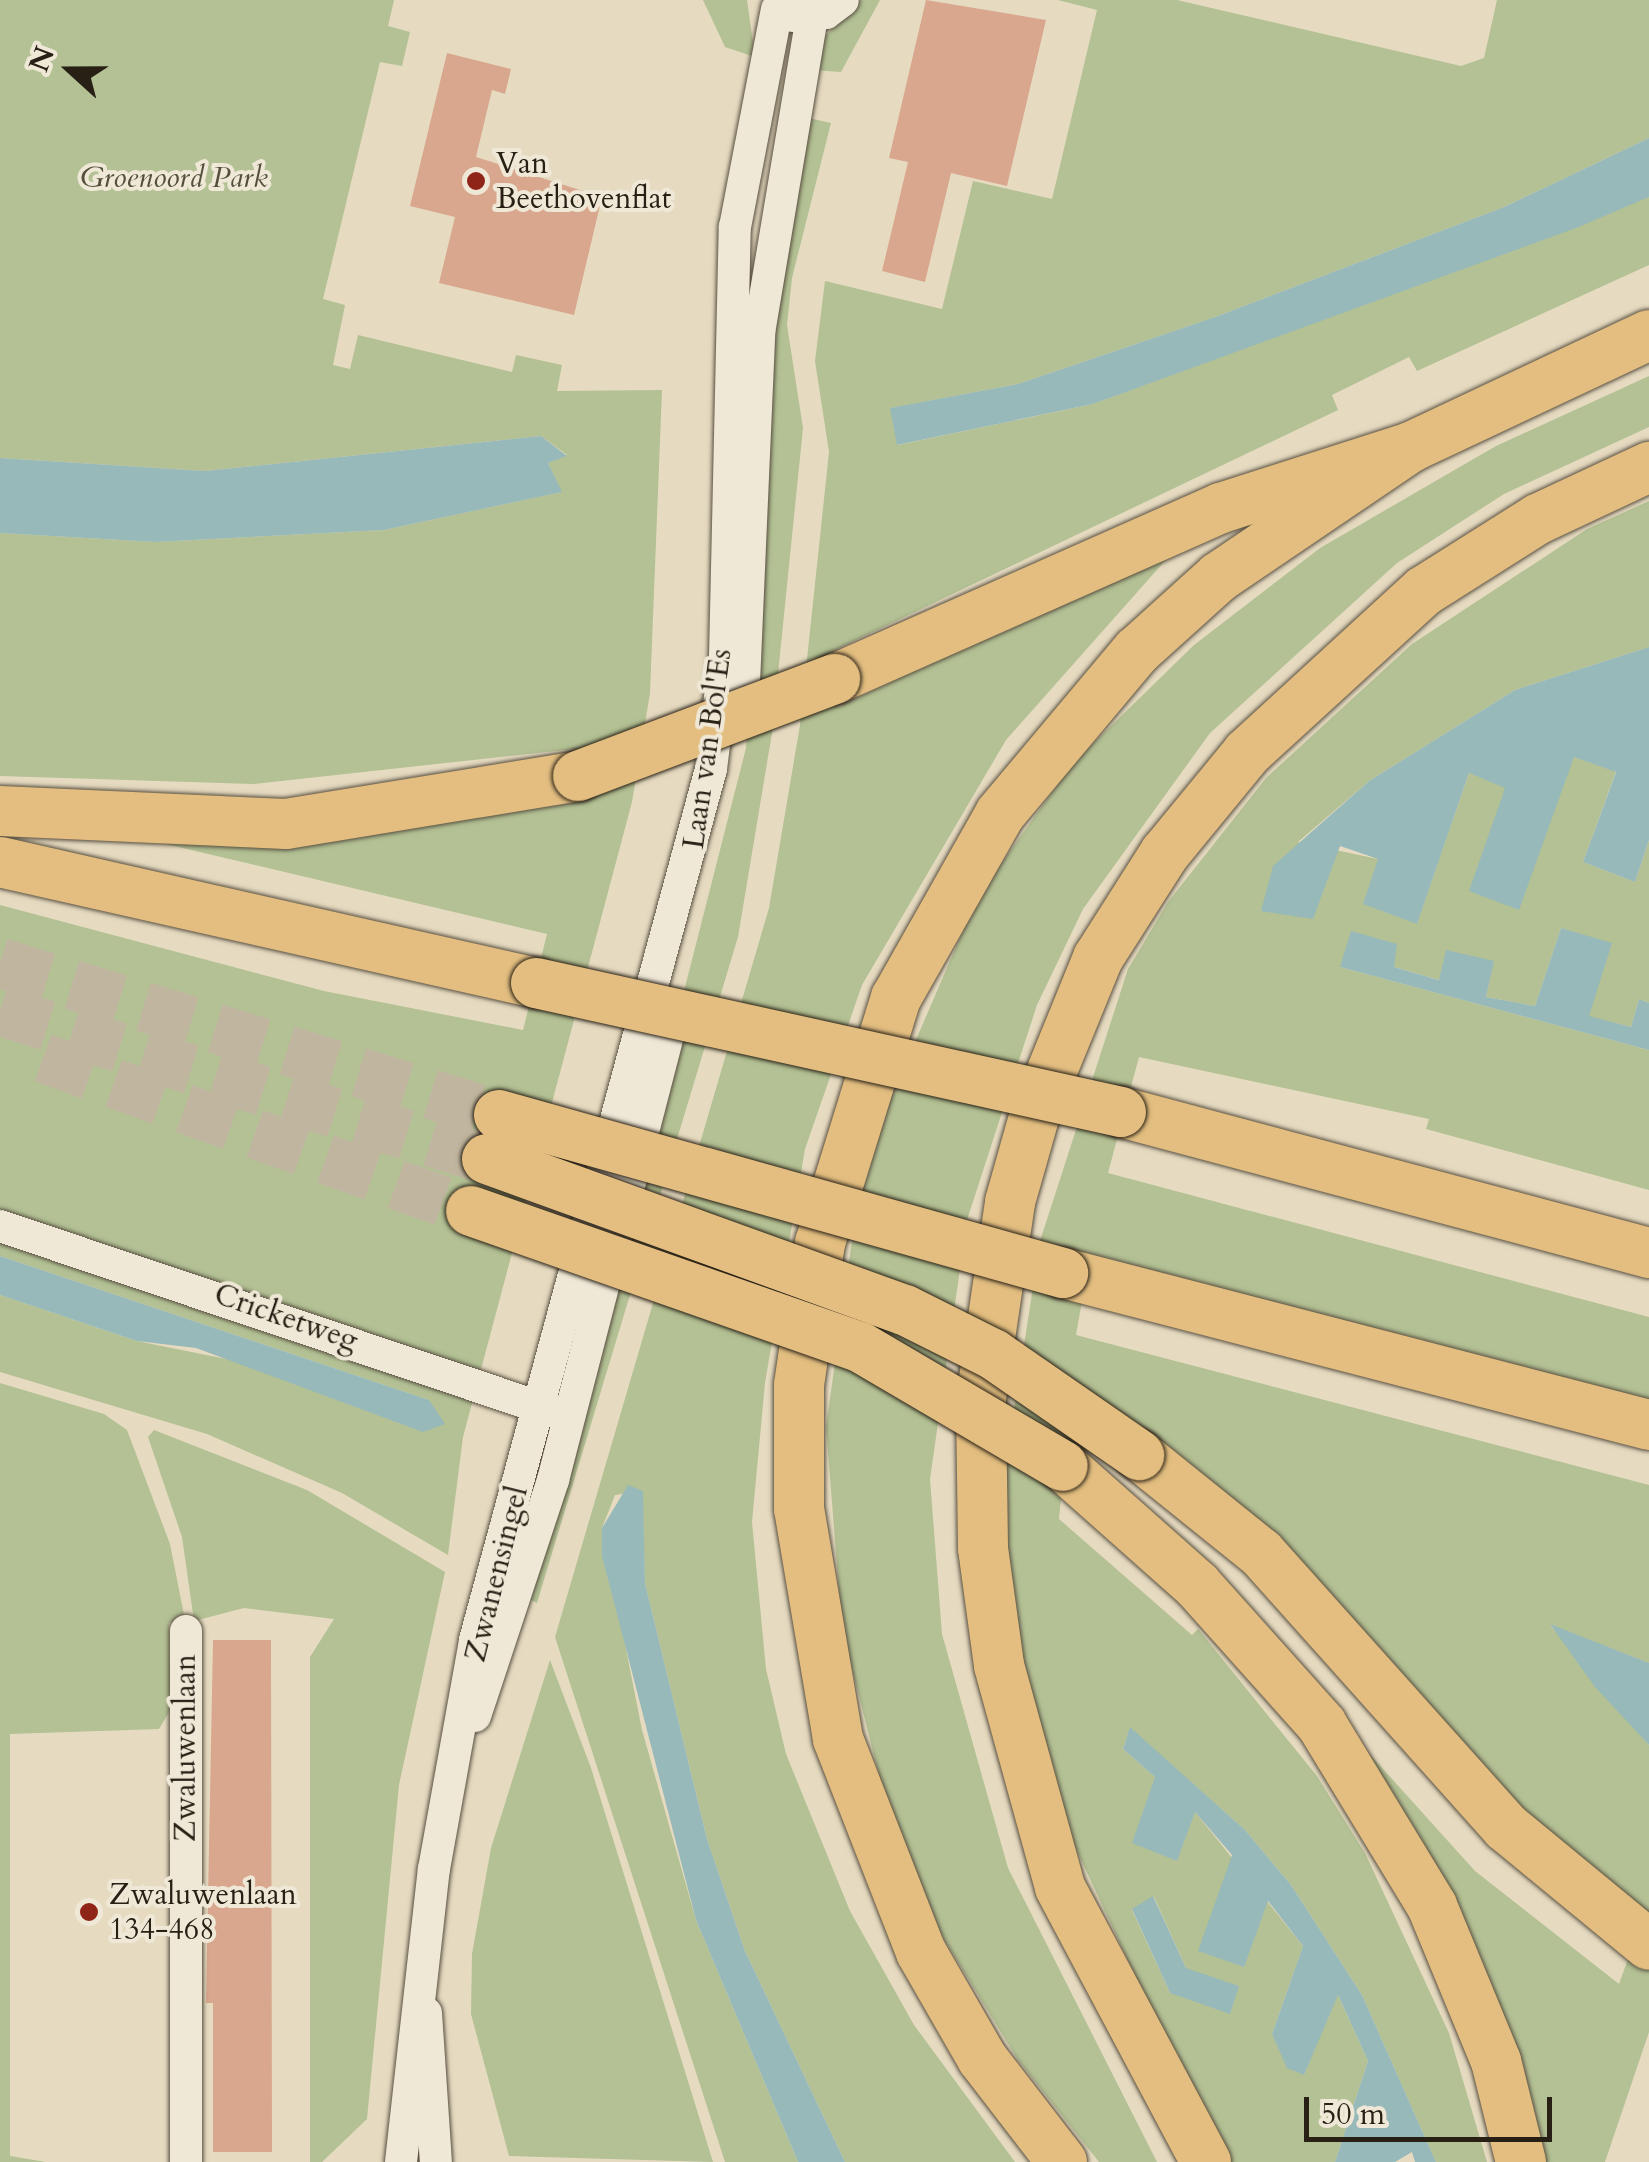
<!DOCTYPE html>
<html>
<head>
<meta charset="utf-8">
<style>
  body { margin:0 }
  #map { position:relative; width:1649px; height:2162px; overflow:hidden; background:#e6dbc1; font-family:Cardo,serif }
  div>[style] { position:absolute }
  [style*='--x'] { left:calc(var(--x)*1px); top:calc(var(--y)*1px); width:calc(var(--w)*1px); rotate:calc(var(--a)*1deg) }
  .green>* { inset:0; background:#b3c194 }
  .water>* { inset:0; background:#98b9ba }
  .building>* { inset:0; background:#d8a78d }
  .highway-tunnel>* { height:50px; margin-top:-25px; transform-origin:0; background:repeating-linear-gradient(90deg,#c0b69f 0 50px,transparent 0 75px) }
  .roads { filter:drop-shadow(0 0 2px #584f40) drop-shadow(0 0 2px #584f40) }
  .minor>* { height:32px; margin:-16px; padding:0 16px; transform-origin:16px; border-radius:16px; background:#efe8d7 }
  .highway>* { height:50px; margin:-25px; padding:0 25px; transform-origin:25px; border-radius:25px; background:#e3be80 }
  .bridges { filter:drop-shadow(0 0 2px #282015) drop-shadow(0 0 2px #282015) }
  .highway-bridge>* { height:50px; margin:-25px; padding:0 25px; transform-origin:25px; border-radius:25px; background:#e3be80 }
  .dots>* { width:28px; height:28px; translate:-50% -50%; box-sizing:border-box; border:5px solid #efe8d7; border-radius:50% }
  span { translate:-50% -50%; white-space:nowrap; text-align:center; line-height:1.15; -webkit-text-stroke:8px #efe8d7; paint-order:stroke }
  .poi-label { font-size:30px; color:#282015 }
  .left { translate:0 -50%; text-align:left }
  .park-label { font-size:30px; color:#52503b; font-style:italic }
  .street-label { font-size:30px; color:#282015 }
  .north { position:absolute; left:20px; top:20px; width:100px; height:100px; -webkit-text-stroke:8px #efe8d7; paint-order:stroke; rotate:291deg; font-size:28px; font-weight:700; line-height:40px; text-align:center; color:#282015 }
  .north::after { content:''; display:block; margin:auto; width:35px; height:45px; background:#282015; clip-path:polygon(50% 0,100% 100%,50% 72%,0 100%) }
  .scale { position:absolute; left:1304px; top:2097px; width:248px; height:45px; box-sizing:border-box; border:5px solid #282015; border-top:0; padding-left:12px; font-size:30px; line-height:35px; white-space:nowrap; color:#282015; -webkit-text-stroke:8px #efe8d7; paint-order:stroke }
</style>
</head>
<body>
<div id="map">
  <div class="green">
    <div style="clip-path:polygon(0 0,394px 0,388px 26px,410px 32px,402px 66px,380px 62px,323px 299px,345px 305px,333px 365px,350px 369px,358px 335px,512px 372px,516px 355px,562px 365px,557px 391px,662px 390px,650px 693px,632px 802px,463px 1437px,448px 1555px,342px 1493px,207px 1434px,0 1372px,0 1295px,137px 1341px,429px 1400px,0 1256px,0 905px,324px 991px,523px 1030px,547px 934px,136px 837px,397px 827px,581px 802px,574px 749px,253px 784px,0 776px,0 533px,155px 542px,384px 530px,561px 492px,548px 463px,567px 455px,541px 436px,205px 471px,0 458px)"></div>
    <div style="clip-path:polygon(703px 0,747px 0,755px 57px,725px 47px)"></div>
    <div style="clip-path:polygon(861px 0,880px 0,841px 72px,811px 70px,820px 41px)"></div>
    <div style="clip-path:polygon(1058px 0,1177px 0,1461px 66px,1484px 58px,1497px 0,1649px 0,1649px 138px,1504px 207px,1215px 317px,1018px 384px,891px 408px,898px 445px,1093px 404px,1649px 197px,1649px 265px,1417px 371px,1409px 357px,1332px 395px,1338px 410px,833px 651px,838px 707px,1179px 545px,1006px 740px,862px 985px,805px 1149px,765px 1383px,752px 1522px,766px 1669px,786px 1754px,850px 1911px,914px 2025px,1015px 2162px,845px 2162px,745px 1951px,707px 1839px,645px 1583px,642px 1491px,615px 1495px,602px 1528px,642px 1730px,696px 1920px,798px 2162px,725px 2162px,555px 1637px,769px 908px,800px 725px,829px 452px,815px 361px,825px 281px,942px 309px,973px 181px,1052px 199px,1097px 10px)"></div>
    <div style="clip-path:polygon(800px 116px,831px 123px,792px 278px,787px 325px,803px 428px,772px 733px,738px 937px,537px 1603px,529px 1599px,746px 748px,763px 419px)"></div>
    <div style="clip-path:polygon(1649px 376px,1649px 427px,1504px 494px,1397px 563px,1210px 733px,1083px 909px,1037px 1005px,967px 1220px,930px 1479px,942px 1634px,1008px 1868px,1157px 2162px,1099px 2162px,1018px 2060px,933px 1921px,893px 1830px,842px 1629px,826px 1427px,856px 1212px,890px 1100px,978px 896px,1073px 763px,1194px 645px,1320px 548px,1496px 446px)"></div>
    <div style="clip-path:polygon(evenodd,1649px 501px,1649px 647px,1515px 690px,1369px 781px,1298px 842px,1378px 859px,1417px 923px,1469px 773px,1506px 787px,1574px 757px,1616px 771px,1583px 862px,1635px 882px,1649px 840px,1649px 1003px,1639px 999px,1631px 1027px,1588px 1017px,1561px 928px,1535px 1006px,1486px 997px,1493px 961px,1440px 980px,1394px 967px,1340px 967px,1649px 1050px,1649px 1190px,1426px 1129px,1429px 1119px,1139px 1057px,1108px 1173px,1649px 1317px,1649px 1402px,1090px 1256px,1076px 1335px,1649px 1485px,1649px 1663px,1551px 1626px,1649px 1745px,1649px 2032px,1605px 2162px,1534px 2162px,1338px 1719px,1475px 1871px,1619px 1984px,1644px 1914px,1564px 1862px,1139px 1455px,1066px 1449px,1059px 1519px,1192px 1635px,1198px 1629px,1317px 1776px,1365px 1853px,1449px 2033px,1487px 2162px,1436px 2162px,1362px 1995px,1291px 1885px,1245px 1830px,1130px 1728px,1123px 1749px,1195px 1812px,1303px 1946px,1272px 2034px,1304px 2074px,1337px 1993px,1368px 2061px,1335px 2162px,1222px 2162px,1056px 1806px,1013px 1634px,1003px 1482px,1040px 1241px,1128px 969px,1168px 902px,1266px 778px,1412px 644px,1587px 529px,1649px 501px,1154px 1897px,1186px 1968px,1170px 1993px,1132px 1910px,1154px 1897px)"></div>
    <div style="clip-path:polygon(0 1383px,104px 1414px,127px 1430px,170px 1544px,185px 1620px,169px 1623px,171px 1709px,159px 1729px,10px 1734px,10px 2156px,46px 2162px,0 2162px)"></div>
    <div style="clip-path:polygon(154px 1430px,307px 1490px,445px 1572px,399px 1785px,367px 2119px,322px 2162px,310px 2162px,310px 1657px,334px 1619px,244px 1608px,194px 1621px,182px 1537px,148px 1437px)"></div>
    <div style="clip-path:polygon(550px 1660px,591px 1768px,713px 2162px,509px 2156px,471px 2014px,472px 1954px,491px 1848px)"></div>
  </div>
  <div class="water">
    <div style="clip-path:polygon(1649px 138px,1649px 197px,1576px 228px,1093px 404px,897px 445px,890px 408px,1018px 384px,1215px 317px,1504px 207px)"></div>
    <div style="clip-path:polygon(541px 436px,567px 456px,548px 463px,562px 492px,384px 530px,155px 542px,0 533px,0 458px,205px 471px)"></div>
    <div style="clip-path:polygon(1649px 647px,1649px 840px,1635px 882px,1583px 862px,1616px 772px,1574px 757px,1519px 910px,1469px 891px,1505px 788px,1469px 773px,1417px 924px,1363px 904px,1378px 859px,1340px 846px,1313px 919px,1261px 911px,1273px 866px,1369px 781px,1515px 690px)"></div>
    <div style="clip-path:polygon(1561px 928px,1612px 943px,1589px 1016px,1631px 1027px,1639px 999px,1649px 1003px,1649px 1050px,1340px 967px,1351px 931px,1397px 944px,1394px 967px,1439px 980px,1446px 950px,1494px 961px,1486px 997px,1535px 1006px)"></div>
    <div style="clip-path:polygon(0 1256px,429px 1400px,445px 1424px,423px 1432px,196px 1348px,137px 1341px,0 1295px)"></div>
    <div style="clip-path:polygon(628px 1485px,643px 1491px,645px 1583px,707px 1839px,745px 1951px,845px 2162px,798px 2162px,696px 1920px,602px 1556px,602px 1528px)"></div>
    <div style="clip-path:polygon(1550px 1624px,1649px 1663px,1649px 1745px,1595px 1687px)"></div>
    <div style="clip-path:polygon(1130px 1727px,1245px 1830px,1291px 1885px,1362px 1995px,1436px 2162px,1415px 2162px,1412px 2152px,1395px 2162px,1335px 2162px,1368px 2061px,1338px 1995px,1304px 2075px,1287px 2068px,1272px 2034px,1303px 1946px,1268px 1901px,1244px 1967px,1198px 1951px,1232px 1855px,1195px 1812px,1177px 1861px,1132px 1843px,1155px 1777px,1123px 1749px)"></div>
    <div style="clip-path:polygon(1153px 1896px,1186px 1968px,1239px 1986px,1230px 2014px,1170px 1993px,1132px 1909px)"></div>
  </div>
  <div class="building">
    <div style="clip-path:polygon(926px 0,1046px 20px,1007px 186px,951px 173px,925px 282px,882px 271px,908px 162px,889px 158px)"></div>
    <div style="clip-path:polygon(447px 53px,511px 69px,505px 94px,492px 90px,476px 157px,602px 197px,574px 315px,439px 283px,455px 217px,410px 206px)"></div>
    <div style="clip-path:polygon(213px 1640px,271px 1640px,272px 2152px,213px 2152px,213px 2003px,206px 2003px)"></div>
  </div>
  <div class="highway-tunnel">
    <div style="--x:0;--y:963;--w:522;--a:16.94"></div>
    <div style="--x:0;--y:1011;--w:509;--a:16.9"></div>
    <div style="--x:43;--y:1058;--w:455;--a:19.7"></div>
  </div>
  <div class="roads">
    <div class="minor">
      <div style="--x:793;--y:16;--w:33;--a:-5"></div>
      <div style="--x:826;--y:13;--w:21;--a:-37"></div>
      <div style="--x:744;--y:683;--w:350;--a:-87.5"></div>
      <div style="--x:759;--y:333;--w:320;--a:-80.5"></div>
      <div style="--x:0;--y:1226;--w:588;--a:18.56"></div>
      <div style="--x:475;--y:1716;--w:249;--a:-71.7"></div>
      <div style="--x:553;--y:1480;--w:456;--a:-75.5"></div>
      <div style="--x:426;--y:2013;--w:149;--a:86.2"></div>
      <div style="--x:186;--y:2162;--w:531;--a:-90"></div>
      <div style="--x:401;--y:2162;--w:295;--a:-83.6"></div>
      <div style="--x:434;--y:1869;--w:233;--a:-79.8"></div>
      <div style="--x:475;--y:1640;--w:902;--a:-74.84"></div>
      <div style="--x:711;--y:769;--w:113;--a:-82.9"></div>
      <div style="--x:725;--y:657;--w:430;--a:-88.7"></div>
      <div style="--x:735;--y:227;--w:222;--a:-79.1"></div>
    </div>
    <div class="highway">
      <div style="--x:835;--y:679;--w:422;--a:-23.9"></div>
      <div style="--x:1221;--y:508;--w:200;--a:-17.8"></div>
      <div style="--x:1411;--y:447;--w:263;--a:-25.2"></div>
      <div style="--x:0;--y:811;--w:286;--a:2.6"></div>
      <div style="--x:286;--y:824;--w:296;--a:-9.3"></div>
      <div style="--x:0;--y:862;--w:549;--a:12.72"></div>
      <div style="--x:1121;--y:1112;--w:547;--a:14.95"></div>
      <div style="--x:1063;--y:1273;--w:605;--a:14.54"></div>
      <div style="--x:1139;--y:1455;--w:156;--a:38.8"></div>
      <div style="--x:1261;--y:1553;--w:368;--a:48.2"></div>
      <div style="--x:1506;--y:1827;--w:185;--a:39.5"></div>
      <div style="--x:1063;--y:1466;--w:179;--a:41.6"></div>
      <div style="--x:1197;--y:1585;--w:188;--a:48.2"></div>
      <div style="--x:1322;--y:1725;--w:212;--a:58.7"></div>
      <div style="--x:1432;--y:1906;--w:168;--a:67.6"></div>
      <div style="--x:1496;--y:2061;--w:104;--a:76.1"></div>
      <div style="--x:1062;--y:2162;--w:131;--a:-127.6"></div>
      <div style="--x:982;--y:2058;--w:122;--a:-119.9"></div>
      <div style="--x:921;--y:1952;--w:229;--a:-111.3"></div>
      <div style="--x:838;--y:1739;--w:233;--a:-99.6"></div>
      <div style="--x:799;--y:1509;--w:124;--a:-90"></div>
      <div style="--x:799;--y:1385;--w:144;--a:-81.6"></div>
      <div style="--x:820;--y:1243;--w:257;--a:-72.8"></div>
      <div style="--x:896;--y:998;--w:211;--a:-60.5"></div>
      <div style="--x:1000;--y:814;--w:213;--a:-50"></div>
      <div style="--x:1137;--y:651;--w:110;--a:-42.1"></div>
      <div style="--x:1219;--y:577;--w:232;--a:-34.1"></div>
      <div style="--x:1206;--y:2162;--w:311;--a:-118"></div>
      <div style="--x:1060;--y:1887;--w:230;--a:-105.4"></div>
      <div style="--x:999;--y:1665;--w:118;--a:-97.8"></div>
      <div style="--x:983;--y:1548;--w:149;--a:-90.8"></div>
      <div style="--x:981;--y:1399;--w:199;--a:-81.6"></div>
      <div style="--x:1010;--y:1202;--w:96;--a:-74.2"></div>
      <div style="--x:1036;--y:1110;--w:164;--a:-67.8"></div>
      <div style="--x:1098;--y:958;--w:125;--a:-57.5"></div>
      <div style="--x:1165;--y:853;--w:129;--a:-50.6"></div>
      <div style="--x:1247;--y:753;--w:240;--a:-42.5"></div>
      <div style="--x:1424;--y:591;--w:135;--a:-32.3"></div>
      <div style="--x:1538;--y:519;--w:123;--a:-25.1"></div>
    </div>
  </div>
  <div class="bridges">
    <div class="highway-bridge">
      <div style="--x:578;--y:776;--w:275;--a:-20.7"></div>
      <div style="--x:536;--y:983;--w:599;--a:12.44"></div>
      <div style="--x:499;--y:1115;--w:586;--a:15.65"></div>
      <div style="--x:487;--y:1159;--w:444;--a:19.9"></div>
      <div style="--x:905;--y:1310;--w:98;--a:26.6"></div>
      <div style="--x:993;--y:1354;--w:178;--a:34.7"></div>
      <div style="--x:471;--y:1211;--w:412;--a:19.3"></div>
      <div style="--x:860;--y:1347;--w:235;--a:30.4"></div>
    </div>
  </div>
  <div class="dots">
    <div style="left:476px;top:181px;background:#8f2418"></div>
    <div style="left:89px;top:1912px;background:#8f2418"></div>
  </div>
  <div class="poi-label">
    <span class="left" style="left:496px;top:181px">Van<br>Beethovenflat</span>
    <span class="left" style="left:109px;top:1912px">Zwaluwenlaan<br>134-468</span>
  </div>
  <div class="park-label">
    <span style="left:174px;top:178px">Groenoord Park</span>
  </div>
  <div class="street-label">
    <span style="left:708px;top:749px;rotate:-82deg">Laan van Bol'Es</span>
    <span style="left:286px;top:1318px;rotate:19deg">Cricketweg</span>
    <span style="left:497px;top:1574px;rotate:-76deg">Zwanensingel</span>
    <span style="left:186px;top:1748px;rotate:-90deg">Zwaluwenlaan</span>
  </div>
  <div class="north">N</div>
  <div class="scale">50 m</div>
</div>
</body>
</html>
